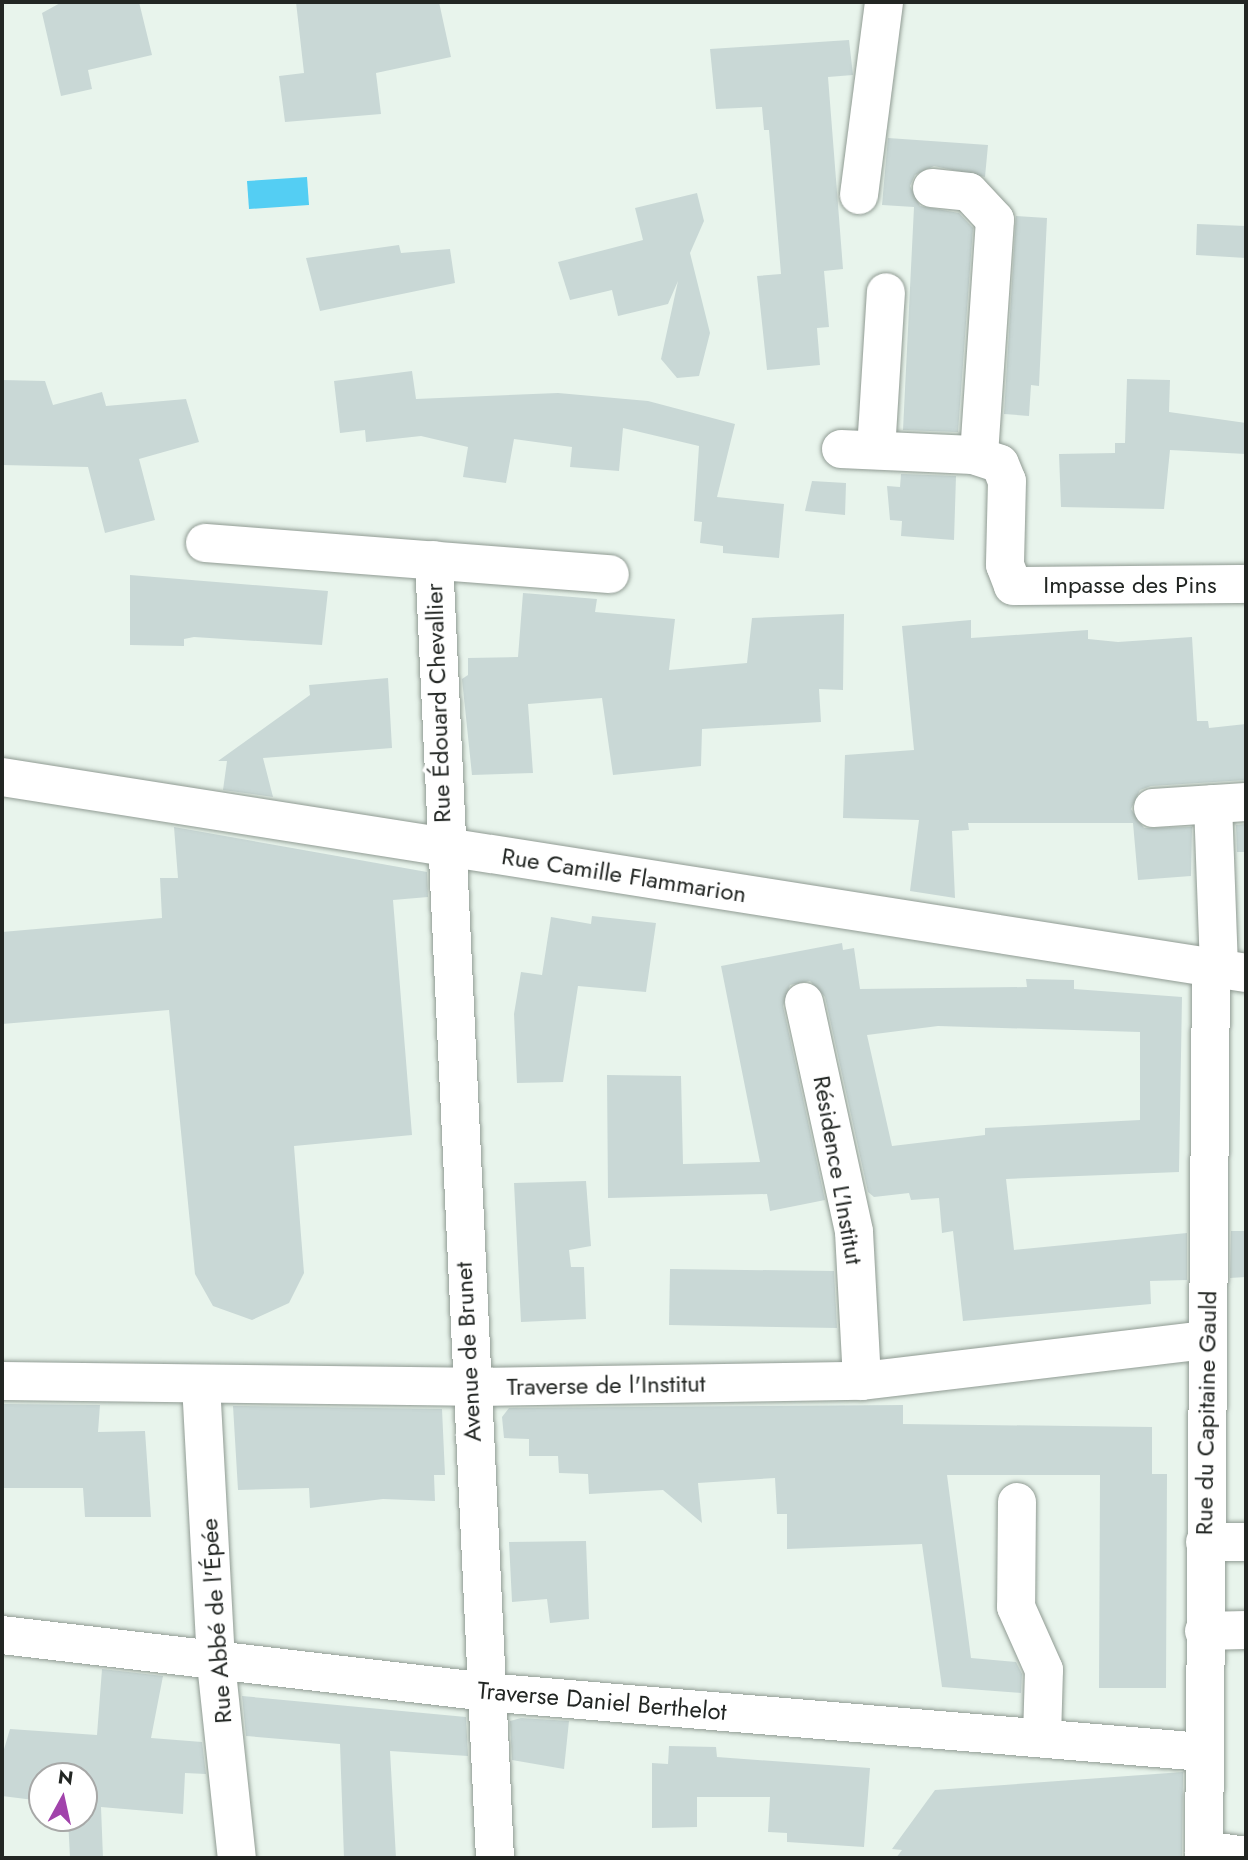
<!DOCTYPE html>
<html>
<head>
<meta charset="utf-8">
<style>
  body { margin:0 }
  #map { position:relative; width:1248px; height:1860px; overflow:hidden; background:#e8f4ec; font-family:Jost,sans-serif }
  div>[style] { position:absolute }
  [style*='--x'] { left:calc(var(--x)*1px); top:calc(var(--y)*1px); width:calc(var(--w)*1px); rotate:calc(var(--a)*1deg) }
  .water>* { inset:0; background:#54cef3 }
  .building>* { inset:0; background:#c9d8d6 }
  .roads { filter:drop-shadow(0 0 2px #909b93) drop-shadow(0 0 2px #909b93) }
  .minor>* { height:38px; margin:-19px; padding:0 19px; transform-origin:19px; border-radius:19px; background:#fff }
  span { translate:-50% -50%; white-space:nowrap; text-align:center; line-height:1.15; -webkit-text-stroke:7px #fff; paint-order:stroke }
  .street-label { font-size:24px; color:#222623 }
  .frame { position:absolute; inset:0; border:4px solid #222623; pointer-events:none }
  .north { position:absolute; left:28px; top:1762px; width:70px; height:70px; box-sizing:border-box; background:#fff; border:2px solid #a7a8a7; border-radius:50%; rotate:8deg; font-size:19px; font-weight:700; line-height:28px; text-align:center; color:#222623 }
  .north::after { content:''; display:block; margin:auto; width:24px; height:32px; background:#a143ab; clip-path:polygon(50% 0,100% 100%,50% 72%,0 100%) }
</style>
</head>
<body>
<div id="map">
  <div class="water">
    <div style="clip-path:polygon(307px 177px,309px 205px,249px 209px,247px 181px)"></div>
  </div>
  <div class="building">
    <div style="clip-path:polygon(62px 2px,139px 2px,152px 55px,88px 70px,92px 89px,61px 96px,42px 13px)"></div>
    <div style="clip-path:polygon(296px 2px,439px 2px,451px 57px,376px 73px,381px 114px,285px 122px,279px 76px,304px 73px)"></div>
    <div style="clip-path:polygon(849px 40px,853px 75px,828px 77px,843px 269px,824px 271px,829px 327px,817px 328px,820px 365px,767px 370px,757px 276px,781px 274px,769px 130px,764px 130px,762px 107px,716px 109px,710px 49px)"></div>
    <div style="clip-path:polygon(888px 138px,988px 145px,985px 177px,934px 166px,915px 175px,910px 186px,920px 206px,959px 213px,973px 228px,958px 432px,903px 430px,914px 207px,882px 205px)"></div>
    <div style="clip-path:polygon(697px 193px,704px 221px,690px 253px,710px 333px,699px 376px,677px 378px,661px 359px,678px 281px,668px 304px,618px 316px,612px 290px,570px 300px,558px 262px,643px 240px,635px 208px)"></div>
    <div style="clip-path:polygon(1016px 216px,1047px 218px,1039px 386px,1031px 385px,1029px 416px,1004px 414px)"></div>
    <div style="clip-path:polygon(1197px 224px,1246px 226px,1246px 258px,1196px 255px)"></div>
    <div style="clip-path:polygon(399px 245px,401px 253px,450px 249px,455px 283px,320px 311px,306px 258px)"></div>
    <div style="clip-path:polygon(412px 371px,416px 399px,558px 393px,648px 401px,735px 424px,717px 497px,784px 504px,779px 558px,723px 553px,723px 546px,700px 543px,702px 522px,694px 521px,699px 446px,623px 428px,619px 471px,570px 467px,572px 447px,514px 439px,506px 483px,463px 477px,468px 447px,421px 436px,366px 442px,365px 430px,340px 433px,334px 381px)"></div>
    <div style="clip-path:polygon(1127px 379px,1170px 380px,1169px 412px,1246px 423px,1246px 454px,1170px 450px,1164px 509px,1061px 507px,1059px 454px,1115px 453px,1115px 443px,1125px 443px)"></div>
    <div style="clip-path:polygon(2px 380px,45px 381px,53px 405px,102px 392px,106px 406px,186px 399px,199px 442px,139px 459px,155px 520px,105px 533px,88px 467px,2px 465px)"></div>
    <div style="clip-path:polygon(901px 474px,956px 476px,954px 540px,901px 536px,902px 521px,890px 520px,887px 486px,900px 487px)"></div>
    <div style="clip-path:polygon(812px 481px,846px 483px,845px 515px,805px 511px)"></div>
    <div style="clip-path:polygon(130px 575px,328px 591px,322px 645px,194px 637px,184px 639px,184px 646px,130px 645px)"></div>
    <div style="clip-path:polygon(523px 593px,597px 599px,595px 612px,675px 619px,669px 670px,747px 663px,752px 618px,844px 614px,843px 690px,819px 689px,821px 722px,702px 729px,701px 766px,613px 775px,602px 698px,528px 704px,533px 773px,472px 775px,462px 679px,468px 675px,468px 658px,518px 657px)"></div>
    <div style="clip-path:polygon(971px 620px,971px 638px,1088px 630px,1088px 639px,1118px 642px,1192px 637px,1197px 721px,1208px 721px,1209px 728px,1246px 724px,1246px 780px,1151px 786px,1140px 790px,1131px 809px,1144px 828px,1192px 827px,1191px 876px,1138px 880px,1133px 823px,968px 823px,969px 830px,952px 831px,955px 898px,910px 891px,919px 820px,843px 818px,845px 755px,914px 750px,902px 626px)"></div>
    <div style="clip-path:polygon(388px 678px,392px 748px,263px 758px,273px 797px,223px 790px,227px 761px,218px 761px,310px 695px,309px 685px)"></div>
    <div style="clip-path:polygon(1246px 824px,1246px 852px,1237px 852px,1236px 825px)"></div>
    <div style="clip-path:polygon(174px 827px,427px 872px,428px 897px,393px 900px,412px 1135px,294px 1146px,304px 1273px,289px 1303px,252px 1320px,213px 1306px,195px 1274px,169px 1010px,2px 1024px,2px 932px,162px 918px,160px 878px,178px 878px)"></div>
    <div style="clip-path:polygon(592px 916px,656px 923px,646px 992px,578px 986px,563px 1082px,517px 1083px,514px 1014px,521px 972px,542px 975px,551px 917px,591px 924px)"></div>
    <div style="clip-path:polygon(evenodd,842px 943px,843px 950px,854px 948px,860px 989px,1027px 987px,1026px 979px,1074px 980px,1074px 989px,1182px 997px,1179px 1172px,1006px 1179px,1014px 1250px,1187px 1233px,1187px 1280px,1150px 1281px,1151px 1304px,963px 1321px,953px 1231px,942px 1233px,939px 1198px,911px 1200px,909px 1193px,874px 1197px,868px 1192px,825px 997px,810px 981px,790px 985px,783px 1006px,825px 1200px,770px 1211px,767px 1194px,608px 1198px,607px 1075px,681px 1076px,683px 1164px,760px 1162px,721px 966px,842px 943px,938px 1026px,1140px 1032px,1140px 1120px,985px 1128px,985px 1135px,892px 1146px,867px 1035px,938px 1026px)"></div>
    <div style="clip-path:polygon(586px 1181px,591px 1246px,569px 1250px,571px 1267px,584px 1267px,586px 1319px,521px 1322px,514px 1183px)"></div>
    <div style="clip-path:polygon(1231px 1231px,1246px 1231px,1246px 1277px,1230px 1278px)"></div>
    <div style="clip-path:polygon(670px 1269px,834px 1271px,837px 1328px,669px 1325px)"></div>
    <div style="clip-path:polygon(2px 1404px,100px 1405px,98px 1432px,145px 1431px,151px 1517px,85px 1517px,83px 1488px,2px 1488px)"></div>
    <div style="clip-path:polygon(903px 1405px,903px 1424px,1152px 1427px,1152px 1474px,1167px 1474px,1166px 1688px,1099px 1688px,1100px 1475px,947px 1475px,971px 1658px,1016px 1662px,1022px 1674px,1021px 1693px,942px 1687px,922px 1544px,787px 1549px,787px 1514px,777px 1514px,775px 1478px,698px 1483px,702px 1523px,663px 1490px,589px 1494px,588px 1474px,559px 1473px,558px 1456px,529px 1456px,529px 1439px,504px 1438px,502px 1417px,509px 1408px)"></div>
    <div style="clip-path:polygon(233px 1406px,442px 1409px,445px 1475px,434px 1475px,435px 1501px,383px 1499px,310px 1508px,309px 1488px,238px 1490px)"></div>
    <div style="clip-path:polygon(586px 1541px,589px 1619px,550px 1623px,547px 1599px,512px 1602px,509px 1542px)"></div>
    <div style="clip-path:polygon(102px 1669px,163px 1676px,151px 1738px,202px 1742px,206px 1774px,185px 1773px,183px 1814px,101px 1807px,103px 1858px,70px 1858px,68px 1818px,84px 1818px,84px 1776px,42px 1776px,42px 1801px,2px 1796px,2px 1756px,10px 1729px,97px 1735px)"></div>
    <div style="clip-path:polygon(242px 1696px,466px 1717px,468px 1756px,390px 1751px,396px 1858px,344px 1858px,340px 1744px,246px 1736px)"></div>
    <div style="clip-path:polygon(521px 1718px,569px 1721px,564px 1769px,512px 1760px,510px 1721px)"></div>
    <div style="clip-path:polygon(669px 1746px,716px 1747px,717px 1757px,870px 1768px,864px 1847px,787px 1842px,787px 1833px,768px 1832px,770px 1797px,697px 1797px,697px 1827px,652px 1828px,652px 1763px,668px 1764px)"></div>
    <div style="clip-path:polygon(1183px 1772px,1182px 1858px,896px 1858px,902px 1850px,892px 1849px,935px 1790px)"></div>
  </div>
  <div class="roads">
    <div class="minor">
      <div style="--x:932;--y:188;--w:37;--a:6"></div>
      <div style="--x:969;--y:192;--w:38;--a:47"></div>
      <div style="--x:995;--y:220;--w:237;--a:93.9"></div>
      <div style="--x:859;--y:195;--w:195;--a:-82.6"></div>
      <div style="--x:841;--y:449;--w:132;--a:2.6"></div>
      <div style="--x:973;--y:455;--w:28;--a:18"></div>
      <div style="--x:1000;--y:464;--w:18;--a:68"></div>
      <div style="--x:1007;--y:481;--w:84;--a:91.4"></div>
      <div style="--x:1005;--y:565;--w:22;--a:69"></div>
      <div style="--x:1013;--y:586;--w:233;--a:-0.5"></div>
      <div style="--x:876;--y:450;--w:158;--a:-86.4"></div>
      <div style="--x:205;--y:543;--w:406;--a:4.4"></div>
      <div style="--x:434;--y:560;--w:1299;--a:87.31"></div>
      <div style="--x:2;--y:777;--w:1259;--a:8.95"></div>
      <div style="--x:1213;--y:804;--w:165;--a:87.9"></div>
      <div style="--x:1153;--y:808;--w:93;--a:-3.7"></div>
      <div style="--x:804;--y:1002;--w:235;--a:77.7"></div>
      <div style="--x:854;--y:1232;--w:149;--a:86.9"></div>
      <div style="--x:2;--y:1381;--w:468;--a:0.7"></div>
      <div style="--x:470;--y:1387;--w:392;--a:-0.9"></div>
      <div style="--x:862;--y:1381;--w:347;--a:-6.8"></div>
      <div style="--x:201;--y:1384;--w:279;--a:86.9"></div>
      <div style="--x:216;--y:1663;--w:196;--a:83.9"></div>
      <div style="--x:1017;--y:1502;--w:105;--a:90.5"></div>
      <div style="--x:1016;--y:1607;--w:69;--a:66"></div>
      <div style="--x:1044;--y:1670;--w:68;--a:91.7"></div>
      <div style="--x:1205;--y:1542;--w:41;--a:0"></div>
      <div style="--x:1204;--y:1631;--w:42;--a:-1.4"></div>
      <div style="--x:2;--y:1635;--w:486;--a:6.7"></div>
      <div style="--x:485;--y:1692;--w:721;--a:4.78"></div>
      <div style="--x:1204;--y:1850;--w:42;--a:8.1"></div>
      <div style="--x:1204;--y:1858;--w:891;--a:-89.55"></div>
    </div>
  </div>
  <div class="street-label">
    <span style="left:1130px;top:585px">Impasse des Pins</span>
    <span style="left:438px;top:703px;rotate:-92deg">Rue Édouard Chevallier</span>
    <span style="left:624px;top:875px;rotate:9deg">Rue Camille Flammarion</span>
    <span style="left:838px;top:1170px;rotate:80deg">Résidence L'Institut</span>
    <span style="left:468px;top:1352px;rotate:-93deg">Avenue de Brunet</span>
    <span style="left:606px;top:1385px;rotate:-1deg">Traverse de l'Institut</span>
    <span style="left:1206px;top:1413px;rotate:-89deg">Rue du Capitaine Gauld</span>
    <span style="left:216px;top:1621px;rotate:-94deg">Rue Abbé de l'Épée</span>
    <span style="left:602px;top:1701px;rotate:5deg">Traverse Daniel Berthelot</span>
  </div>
  <div class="frame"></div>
  <div class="north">N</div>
</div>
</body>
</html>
